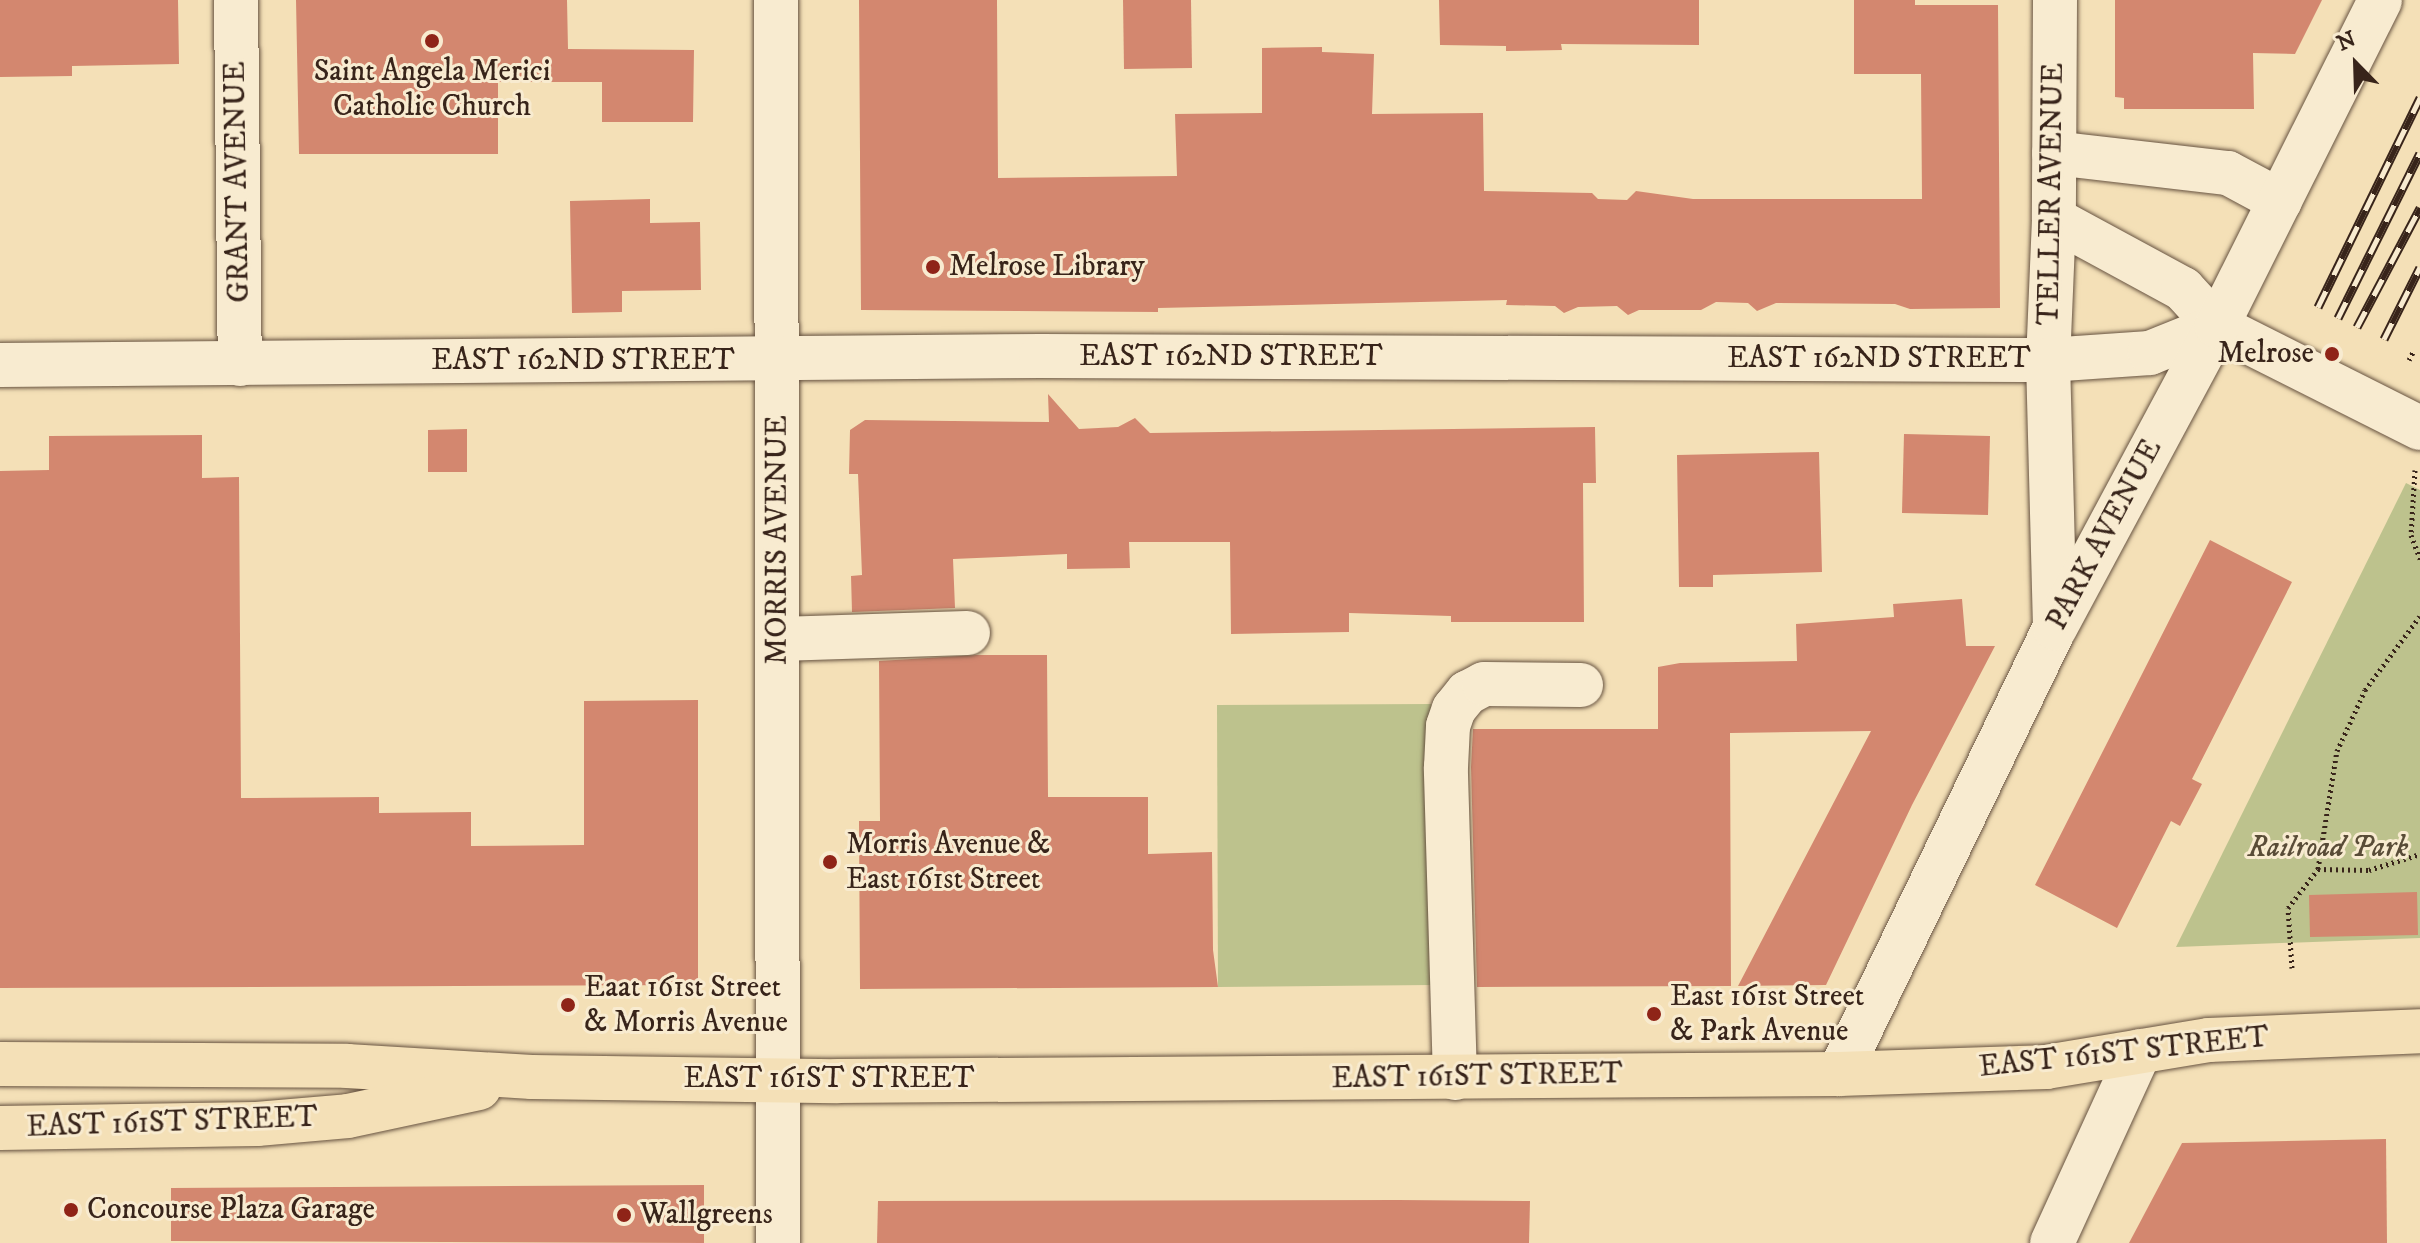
<!DOCTYPE html>
<html>
<head>
<meta charset="utf-8">
<style>
  body { margin:0 }
  #map { position:relative; width:2420px; height:1243px; overflow:hidden; background:#f4e0b7; font-family:"IM FELL DW Pica",serif }
  div>[style] { position:absolute }
  [style*='--x'] { left:calc(var(--x)*1px); top:calc(var(--y)*1px); width:calc(var(--w)*1px); rotate:calc(var(--a)*1deg) }
  .green>* { inset:0; background:#bdc28d }
  .building>* { inset:0; background:#d3876f }
  .path>* { height:5px; margin-top:-2.5px; transform-origin:0; background:repeating-linear-gradient(90deg,#38241a 0 2px,transparent 0 6px) }
  .roads { filter:drop-shadow(0 0 2px #675341) drop-shadow(0 0 2px #675341) }
  .minor>* { height:44px; margin:-22px; padding:0 22px; transform-origin:22px; border-radius:22px; background:#f8ebd0 }
  .major>* { height:44px; margin:-22px; padding:0 22px; transform-origin:22px; border-radius:22px; background:#f4e0b7 }
  .rail>* { height:9px; margin-top:-4.5px; transform-origin:0; background:repeating-linear-gradient(90deg,#f8ebd0 0 18px,#38241a 0 36px); box-sizing:border-box; border-block:2px solid #38241a }
  .dots>* { width:22px; height:22px; translate:-50% -50%; box-sizing:border-box; border:4px solid #f8ebd0; border-radius:50% }
  span { translate:-50% -50%; white-space:nowrap; text-align:center; line-height:1.15; -webkit-text-stroke:6px #f8ebd0; paint-order:stroke }
  .poi-label { font-size:30px; color:#38241a }
  .left { translate:0 -50%; text-align:left }
  .right { translate:-100% -50%; text-align:right }
  .street-label { font-size:30px; color:#38241a }
  .park-label { font-size:30px; color:#594c37; font-style:italic }
  .north { position:absolute; left:2316px; top:24px; width:80px; height:80px; -webkit-text-stroke:6px #f8ebd0; paint-order:stroke; rotate:337deg; font-size:22px; font-weight:700; line-height:32px; text-align:center; color:#38241a }
  .north::after { content:''; display:block; margin:auto; width:28px; height:36px; background:#38241a; clip-path:polygon(50% 0,100% 100%,50% 72%,0 100%) }
</style>
</head>
<body>
<div id="map">
  <div class="green">
    <div style="clip-path:polygon(2406px 483px,2420px 490px,2420px 938px,2176px 947px)"></div>
    <div style="clip-path:polygon(1431px 704px,1431px 985px,1218px 987px,1217px 705px)"></div>
  </div>
  <div class="building">
    <div style="clip-path:polygon(0 0,178px 0,179px 64px,72px 66px,72px 76px,0 77px)"></div>
    <div style="clip-path:polygon(296px 0,567px 0,568px 49px,694px 50px,693px 122px,602px 122px,602px 82px,498px 82px,498px 154px,299px 154px)"></div>
    <div style="clip-path:polygon(859px 0,997px 0,998px 178px,1177px 176px,1175px 114px,1262px 113px,1262px 48px,1322px 47px,1322px 52px,1374px 54px,1372px 114px,1483px 113px,1484px 191px,1592px 193px,1598px 199px,1627px 200px,1636px 191px,1693px 199px,1922px 199px,1921px 74px,1854px 74px,1854px 0,1915px 0,1915px 5px,1998px 5px,2000px 308px,1910px 309px,1895px 304px,1776px 303px,1757px 311px,1748px 303px,1716px 302px,1701px 310px,1639px 310px,1628px 315px,1617px 306px,1578px 307px,1564px 313px,1555px 306px,1506px 305px,1507px 300px,1158px 308px,1158px 312px,861px 310px)"></div>
    <div style="clip-path:polygon(1123px 0,1191px 0,1192px 68px,1124px 69px)"></div>
    <div style="clip-path:polygon(1439px 0,1699px 0,1699px 45px,1561px 44px,1562px 50px,1506px 51px,1506px 46px,1440px 45px)"></div>
    <div style="clip-path:polygon(2115px 0,2322px 0,2295px 54px,2253px 53px,2254px 109px,2124px 109px,2124px 98px,2115px 97px)"></div>
    <div style="clip-path:polygon(650px 199px,650px 223px,700px 222px,701px 290px,622px 291px,622px 312px,572px 313px,570px 201px)"></div>
    <div style="clip-path:polygon(1048px 394px,1079px 429px,1118px 427px,1135px 418px,1150px 433px,1595px 427px,1596px 483px,1583px 483px,1584px 622px,1451px 622px,1451px 616px,1349px 613px,1349px 632px,1231px 634px,1230px 542px,1129px 542px,1130px 568px,1067px 569px,1067px 554px,953px 559px,955px 608px,852px 612px,851px 576px,862px 575px,858px 474px,849px 474px,850px 430px,865px 420px,1049px 422px)"></div>
    <div style="clip-path:polygon(467px 429px,467px 472px,428px 472px,428px 430px)"></div>
    <div style="clip-path:polygon(1904px 434px,1990px 436px,1988px 515px,1902px 513px)"></div>
    <div style="clip-path:polygon(202px 435px,202px 478px,239px 477px,241px 798px,379px 797px,379px 813px,471px 812px,471px 846px,584px 845px,584px 701px,698px 700px,698px 985px,0 988px,0 471px,49px 470px,49px 436px)"></div>
    <div style="clip-path:polygon(1819px 452px,1822px 572px,1713px 575px,1713px 587px,1679px 587px,1677px 455px)"></div>
    <div style="clip-path:polygon(2210px 540px,2292px 582px,2192px 779px,2202px 784px,2180px 826px,2171px 821px,2117px 928px,2035px 885px)"></div>
    <div style="clip-path:polygon(1962px 599px,1966px 646px,1995px 646px,1912px 805px,1826px 985px,1738px 986px,1871px 731px,1730px 733px,1731px 986px,1477px 987px,1471px 767px,1473px 729px,1658px 729px,1658px 667px,1680px 663px,1797px 661px,1796px 624px,1894px 617px,1893px 604px)"></div>
    <div style="clip-path:polygon(977px 655px,1047px 655px,1048px 797px,1148px 797px,1148px 854px,1212px 852px,1213px 950px,1218px 987px,860px 989px,859px 821px,880px 821px,879px 661px)"></div>
    <div style="clip-path:polygon(2417px 892px,2418px 935px,2310px 937px,2309px 895px)"></div>
    <div style="clip-path:polygon(2386px 1139px,2387px 1243px,2129px 1243px,2182px 1143px)"></div>
    <div style="clip-path:polygon(704px 1185px,704px 1243px,171px 1241px,171px 1188px)"></div>
    <div style="clip-path:polygon(1398px 1200px,1530px 1201px,1529px 1243px,877px 1243px,878px 1201px)"></div>
  </div>
  <div class="path">
    <div style="--x:2409;--y:360;--w:11;--a:-63"></div>
    <div style="--x:2415;--y:470;--w:65;--a:93.5"></div>
    <div style="--x:2411;--y:535;--w:26;--a:69"></div>
    <div style="--x:2318;--y:869;--w:120;--a:-80.9"></div>
    <div style="--x:2337;--y:751;--w:67;--a:-65.3"></div>
    <div style="--x:2365;--y:690;--w:92;--a:-53.4"></div>
    <div style="--x:2292;--y:968;--w:60;--a:-93.8"></div>
    <div style="--x:2288;--y:908;--w:49;--a:-52.4"></div>
    <div style="--x:2318;--y:869;--w:51;--a:1.1"></div>
    <div style="--x:2369;--y:870;--w:53;--a:-17.4"></div>
  </div>
  <div class="roads">
    <div class="minor">
      <div style="--x:236;--y:0;--w:364;--a:89.4"></div>
      <div style="--x:776;--y:0;--w:1243;--a:89.91"></div>
      <div style="--x:2055;--y:0;--w:219;--a:90.3"></div>
      <div style="--x:2054;--y:219;--w:141;--a:92.4"></div>
      <div style="--x:2048;--y:360;--w:266;--a:88.5"></div>
      <div style="--x:2054;--y:153;--w:175;--a:6.6"></div>
      <div style="--x:2228;--y:173;--w:59;--a:28.3"></div>
      <div style="--x:2054;--y:219;--w:147;--a:28.5"></div>
      <div style="--x:2183;--y:289;--w:50;--a:47.4"></div>
      <div style="--x:2217;--y:326;--w:227;--a:26.7"></div>
      <div style="--x:0;--y:365;--w:1041;--a:-0.5"></div>
      <div style="--x:1041;--y:356;--w:1007;--a:0.23"></div>
      <div style="--x:2048;--y:360;--w:102;--a:-3.9"></div>
      <div style="--x:2150;--y:353;--w:72;--a:-21.9"></div>
      <div style="--x:778;--y:639;--w:190;--a:-1.8"></div>
      <div style="--x:1839;--y:1074;--w:496;--a:-64.2"></div>
      <div style="--x:2055;--y:628;--w:343;--a:-61.8"></div>
      <div style="--x:2217;--y:326;--w:364;--a:-63.4"></div>
      <div style="--x:1455;--y:1078;--w:311;--a:-91.7"></div>
      <div style="--x:1446;--y:767;--w:41;--a:-87.2"></div>
      <div style="--x:1448;--y:726;--w:18;--a:-71"></div>
      <div style="--x:1454;--y:709;--w:21;--a:-51"></div>
      <div style="--x:1467;--y:693;--w:19;--a:-28"></div>
      <div style="--x:1484;--y:684;--w:97;--a:0.6"></div>
      <div style="--x:2052;--y:1243;--w:211;--a:-65.4"></div>
    </div>
    <div class="major">
      <div style="--x:0;--y:1064;--w:347;--a:0.3"></div>
      <div style="--x:347;--y:1066;--w:185;--a:3.4"></div>
      <div style="--x:532;--y:1077;--w:305;--a:0.8"></div>
      <div style="--x:837;--y:1081;--w:1002;--a:-0.4"></div>
      <div style="--x:1839;--y:1074;--w:207;--a:-1.9"></div>
      <div style="--x:2046;--y:1067;--w:165;--a:-9.4"></div>
      <div style="--x:2209;--y:1040;--w:211;--a:-2.4"></div>
      <div style="--x:0;--y:1128;--w:257;--a:-0.9"></div>
      <div style="--x:257;--y:1124;--w:91;--a:-5"></div>
      <div style="--x:348;--y:1116;--w:134;--a:-12.1"></div>
    </div>
  </div>
  <div class="rail">
    <div style="--x:2318;--y:307;--w:233;--a:-64"></div>
    <div style="--x:2338;--y:318;--w:184;--a:-63.6"></div>
    <div style="--x:2357;--y:327;--w:135;--a:-62.1"></div>
    <div style="--x:2384;--y:339;--w:80;--a:-63.4"></div>
  </div>
  <div class="dots">
    <div style="left:432px;top:41px;background:#8f2418"></div>
    <div style="left:933px;top:267px;background:#8f2418"></div>
    <div style="left:2332px;top:354px;background:#8f2418"></div>
    <div style="left:830px;top:862px;background:#8f2418"></div>
    <div style="left:568px;top:1005px;background:#8f2418"></div>
    <div style="left:1654px;top:1014px;background:#8f2418"></div>
    <div style="left:71px;top:1210px;background:#8f2418"></div>
    <div style="left:624px;top:1215px;background:#8f2418"></div>
  </div>
  <div class="poi-label">
    <span style="left:432px;top:89px">Saint Angela Merici<br>Catholic Church</span>
    <span class="left" style="left:949px;top:267px">Melrose Library</span>
    <span class="right" style="left:2314px;top:354px">Melrose</span>
    <span class="left" style="left:846px;top:862px">Morris Avenue &amp;<br>East 161st Street</span>
    <span class="left" style="left:584px;top:1005px">Eaat 161st Street<br>&amp; Morris Avenue</span>
    <span class="left" style="left:1670px;top:1014px">East 161st Street<br>&amp; Park Avenue</span>
    <span class="left" style="left:87px;top:1210px">Concourse Plaza Garage</span>
    <span class="left" style="left:640px;top:1215px">Wallgreens</span>
  </div>
  <div class="street-label">
    <span style="left:238px;top:182px;rotate:-91deg">GRANT AVENUE</span>
    <span style="left:2052px;top:194px;rotate:-89deg">TELLER AVENUE</span>
    <span style="left:1231px;top:357px">EAST 162ND STREET</span>
    <span style="left:1879px;top:359px">EAST 162ND STREET</span>
    <span style="left:583px;top:361px">EAST 162ND STREET</span>
    <span style="left:2105px;top:535px;rotate:-62deg">PARK AVENUE</span>
    <span style="left:778px;top:540px;rotate:-90deg">MORRIS AVENUE</span>
    <span style="left:2124px;top:1053px;rotate:-6deg">EAST 161ST STREET</span>
    <span style="left:1477px;top:1077px;rotate:-1deg">EAST 161ST STREET</span>
    <span style="left:829px;top:1079px">EAST 161ST STREET</span>
    <span style="left:172px;top:1123px;rotate:-2deg">EAST 161ST STREET</span>
  </div>
  <div class="park-label">
    <span style="left:2328px;top:848px">Railroad Park</span>
  </div>
  <div class="north">N</div>
</div>
</body>
</html>
